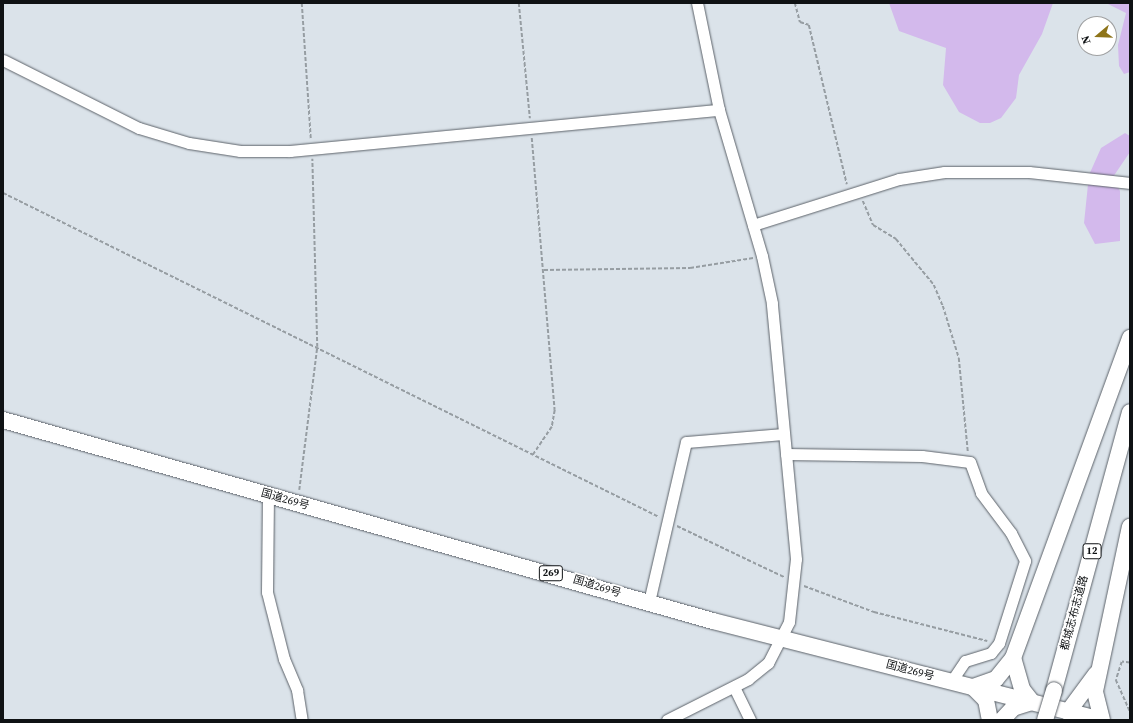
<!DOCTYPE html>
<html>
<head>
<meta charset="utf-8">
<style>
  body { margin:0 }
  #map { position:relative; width:1133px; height:723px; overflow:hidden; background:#dbe3ea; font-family:"Source Serif 4","Noto Sans JP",serif }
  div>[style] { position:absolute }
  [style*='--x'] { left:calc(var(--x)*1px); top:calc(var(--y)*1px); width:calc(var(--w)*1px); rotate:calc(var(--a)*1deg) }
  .green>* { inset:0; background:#d3b9ec }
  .path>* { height:1.5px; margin-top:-0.75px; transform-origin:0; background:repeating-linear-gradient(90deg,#969da2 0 4px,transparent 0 6px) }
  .roads { filter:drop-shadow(0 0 1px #5c6269) drop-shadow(0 0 1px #5c6269) }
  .minor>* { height:11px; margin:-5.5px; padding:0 5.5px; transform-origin:5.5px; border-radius:5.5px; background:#fff }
  .highway>* { height:16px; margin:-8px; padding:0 8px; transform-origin:8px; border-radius:8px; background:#fff }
  .bridges { filter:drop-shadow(0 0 1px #5c6269) drop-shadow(0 0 1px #5c6269) }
  .highway-bridge>* { height:16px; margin:-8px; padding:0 8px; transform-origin:8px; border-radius:8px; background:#fff }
  span { translate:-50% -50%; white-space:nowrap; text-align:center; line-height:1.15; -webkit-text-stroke:3.5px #fff; paint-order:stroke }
  .shield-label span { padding:1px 3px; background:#fff; border:1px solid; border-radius:3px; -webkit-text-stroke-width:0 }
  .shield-label { font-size:10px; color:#0f1214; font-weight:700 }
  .street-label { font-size:11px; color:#0f1214 }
  .frame { position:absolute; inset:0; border:4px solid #0f1214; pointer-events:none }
  .north { position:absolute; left:1077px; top:16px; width:40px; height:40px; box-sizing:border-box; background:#fff; border:1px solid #9fa0a1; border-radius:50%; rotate:251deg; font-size:11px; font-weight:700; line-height:16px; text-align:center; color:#0f1214 }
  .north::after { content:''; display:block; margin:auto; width:14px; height:18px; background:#8e7419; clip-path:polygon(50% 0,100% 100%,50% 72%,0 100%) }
</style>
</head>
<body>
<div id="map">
  <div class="green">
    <div style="clip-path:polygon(889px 3px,1053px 3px,1042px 34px,1019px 75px,1016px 98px,1001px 118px,990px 123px,980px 123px,959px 112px,943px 85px,946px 48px,899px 31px)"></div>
    <div style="clip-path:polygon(1106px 3px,1130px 3px,1130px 72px,1124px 74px,1119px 66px,1118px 45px,1126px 13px)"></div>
    <div style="clip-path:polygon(1125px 133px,1130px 136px,1130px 152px,1113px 177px,1120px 191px,1120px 241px,1095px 244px,1084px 223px,1089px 175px,1101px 148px)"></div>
  </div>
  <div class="path">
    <div style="--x:302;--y:3;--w:136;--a:86.2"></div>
    <div style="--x:519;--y:3;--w:116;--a:84.5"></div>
    <div style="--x:795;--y:3;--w:20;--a:75"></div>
    <div style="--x:800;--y:22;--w:9;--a:18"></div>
    <div style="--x:809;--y:25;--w:164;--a:76.6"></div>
    <div style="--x:532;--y:138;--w:273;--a:85.2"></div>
    <div style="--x:555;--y:410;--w:17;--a:100"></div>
    <div style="--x:552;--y:427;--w:34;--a:124"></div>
    <div style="--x:3;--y:193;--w:732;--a:26.28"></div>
    <div style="--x:863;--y:201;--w:26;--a:67"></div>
    <div style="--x:873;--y:225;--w:27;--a:31"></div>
    <div style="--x:896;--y:239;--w:60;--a:50.4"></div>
    <div style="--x:934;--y:285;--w:23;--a:67"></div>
    <div style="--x:943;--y:306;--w:54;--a:72.9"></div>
    <div style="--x:959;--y:358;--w:94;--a:84.5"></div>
    <div style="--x:544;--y:270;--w:146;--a:-0.8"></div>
    <div style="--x:690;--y:268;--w:64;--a:-9"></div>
    <div style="--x:299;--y:490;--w:144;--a:-82.8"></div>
    <div style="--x:317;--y:347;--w:188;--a:-91.5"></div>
    <div style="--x:677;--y:526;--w:119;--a:25.5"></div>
    <div style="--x:804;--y:586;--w:75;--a:20.4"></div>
    <div style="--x:874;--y:612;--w:117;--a:14.4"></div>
    <div style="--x:1130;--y:663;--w:8;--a:-173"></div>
    <div style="--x:1122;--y:662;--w:19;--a:108"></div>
    <div style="--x:1116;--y:680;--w:35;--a:66"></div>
  </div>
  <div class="roads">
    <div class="minor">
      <div style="--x:3;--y:60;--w:152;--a:26.6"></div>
      <div style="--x:139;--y:128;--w:52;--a:16.7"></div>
      <div style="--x:189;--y:143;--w:52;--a:8.9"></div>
      <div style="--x:240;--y:151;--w:50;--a:0"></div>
      <div style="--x:290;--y:151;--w:431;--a:-5.5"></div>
      <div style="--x:753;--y:225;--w:153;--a:-17.5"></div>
      <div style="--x:899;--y:179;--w:46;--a:-8.8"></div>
      <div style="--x:944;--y:172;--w:85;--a:0"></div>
      <div style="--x:1029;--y:172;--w:102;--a:6.2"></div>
      <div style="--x:786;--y:454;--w:136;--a:0.8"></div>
      <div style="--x:922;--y:456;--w:48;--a:7.1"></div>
      <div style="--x:970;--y:462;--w:33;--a:70"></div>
      <div style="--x:981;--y:493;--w:50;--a:53.1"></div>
      <div style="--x:1011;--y:533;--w:31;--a:63"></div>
      <div style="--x:1025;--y:561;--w:86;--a:107.6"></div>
      <div style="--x:999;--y:643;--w:13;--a:129"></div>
      <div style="--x:991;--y:653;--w:27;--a:163"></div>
      <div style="--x:965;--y:661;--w:25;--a:124"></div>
      <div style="--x:268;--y:495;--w:97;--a:90.6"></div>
      <div style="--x:267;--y:592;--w:69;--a:75.8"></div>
      <div style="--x:284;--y:659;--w:34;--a:67"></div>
      <div style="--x:297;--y:690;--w:30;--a:81"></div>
      <div style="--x:649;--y:602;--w:164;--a:-77"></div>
      <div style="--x:686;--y:442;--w:98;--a:-4.7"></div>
      <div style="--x:734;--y:687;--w:37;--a:64"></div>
      <div style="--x:667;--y:720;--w:91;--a:-26.8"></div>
      <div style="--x:748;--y:679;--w:26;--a:-39"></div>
      <div style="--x:768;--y:663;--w:46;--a:-62.9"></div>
      <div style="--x:789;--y:622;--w:63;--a:-83.7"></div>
      <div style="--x:796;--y:559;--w:257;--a:-95.4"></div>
      <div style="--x:772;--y:303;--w:48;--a:-102"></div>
      <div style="--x:762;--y:256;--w:152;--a:-106.4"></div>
      <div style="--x:719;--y:110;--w:109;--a:-101.6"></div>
    </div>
    <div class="highway">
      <div style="--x:3;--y:420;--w:738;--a:15.81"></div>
      <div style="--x:713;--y:621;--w:400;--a:14.3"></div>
      <div style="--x:973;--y:687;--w:24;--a:-19"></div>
      <div style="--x:996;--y:679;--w:27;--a:-51"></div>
      <div style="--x:1013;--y:658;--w:341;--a:-69.9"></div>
      <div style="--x:973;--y:687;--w:18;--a:45"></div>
      <div style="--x:986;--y:700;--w:20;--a:79"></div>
      <div style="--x:1054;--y:690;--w:288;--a:-74.7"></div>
      <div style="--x:1068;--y:712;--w:47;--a:-53.6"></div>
      <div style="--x:1002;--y:720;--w:16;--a:-47"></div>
      <div style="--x:1013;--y:708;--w:20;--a:-18"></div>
      <div style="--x:1032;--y:702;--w:16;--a:-128"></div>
      <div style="--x:1022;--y:689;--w:32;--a:-106"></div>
      <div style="--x:1102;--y:720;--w:30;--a:-104"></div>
      <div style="--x:1095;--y:691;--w:168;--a:-78"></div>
    </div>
  </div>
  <div class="bridges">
    <div class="highway-bridge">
      <div style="--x:1045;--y:720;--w:31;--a:-73"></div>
    </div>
  </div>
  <div class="shield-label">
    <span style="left:1092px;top:551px">12</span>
    <span style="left:551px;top:573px">269</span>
  </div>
  <div class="street-label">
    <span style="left:285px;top:500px;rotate:16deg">国道269号</span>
    <span style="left:597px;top:587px;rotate:17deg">国道269号</span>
    <span style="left:1075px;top:613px;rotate:-75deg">都城志布志道路</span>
    <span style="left:910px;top:671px;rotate:15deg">国道269号</span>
  </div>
  <div class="frame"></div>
  <div class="north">N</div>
</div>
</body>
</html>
